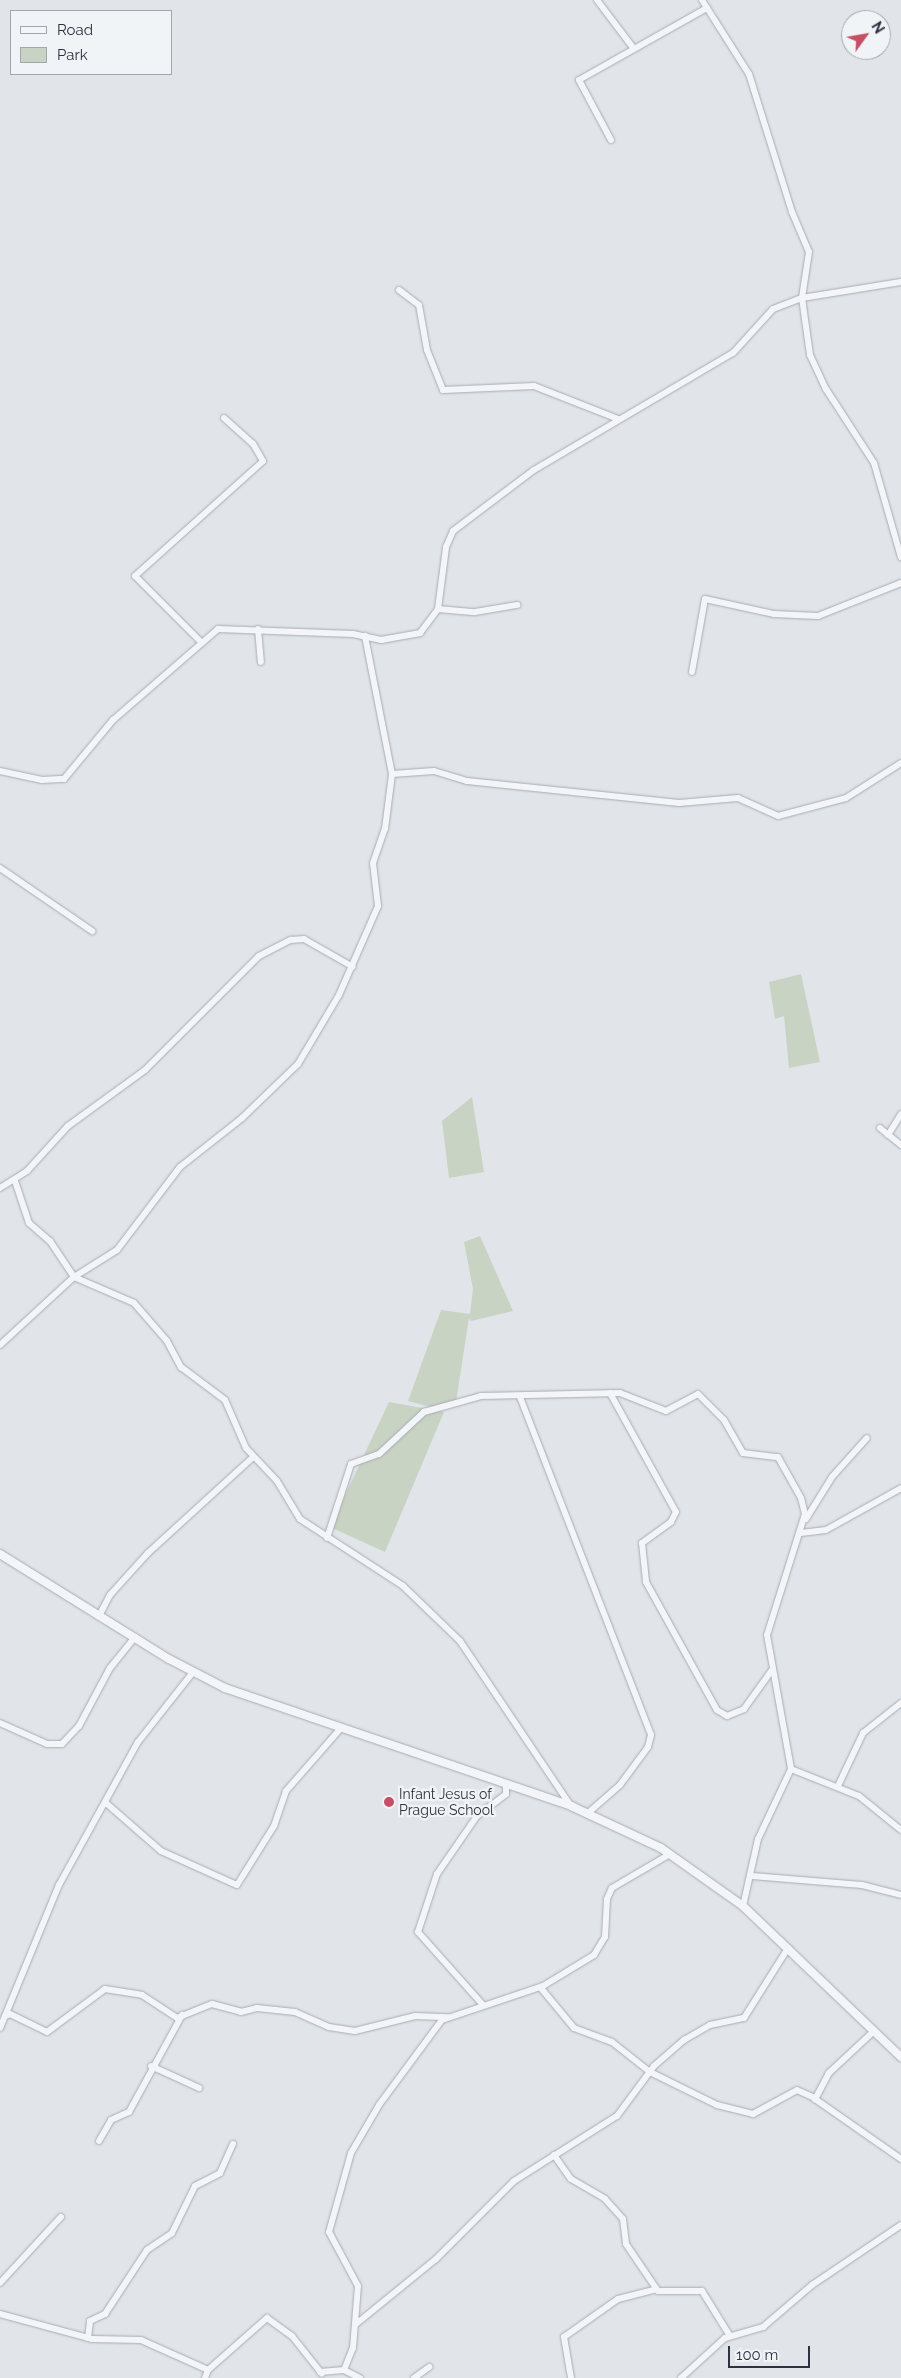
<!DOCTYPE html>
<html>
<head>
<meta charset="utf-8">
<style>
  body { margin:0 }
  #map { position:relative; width:901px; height:2378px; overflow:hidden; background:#e1e5e9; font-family:Raleway,sans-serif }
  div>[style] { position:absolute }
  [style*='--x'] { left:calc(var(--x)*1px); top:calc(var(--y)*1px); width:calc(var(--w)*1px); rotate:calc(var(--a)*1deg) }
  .green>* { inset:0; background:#c8d3c3 }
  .roads { filter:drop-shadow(0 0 1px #a7acb3) drop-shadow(0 0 1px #a7acb3) }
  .minor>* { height:6px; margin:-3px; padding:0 3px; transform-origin:3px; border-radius:3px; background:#f4f5f8 }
  .tertiary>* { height:8px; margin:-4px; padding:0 4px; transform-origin:4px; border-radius:4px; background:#f4f5f8 }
  .dots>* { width:14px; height:14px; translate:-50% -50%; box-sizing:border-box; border:2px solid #f1f4f7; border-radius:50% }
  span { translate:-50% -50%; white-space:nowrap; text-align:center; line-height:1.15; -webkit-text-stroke:4.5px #f1f4f7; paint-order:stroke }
  .poi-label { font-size:14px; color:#2b3340 }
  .left { translate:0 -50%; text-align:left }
  .legend { position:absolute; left:10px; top:10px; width:162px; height:65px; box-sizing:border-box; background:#f1f4f7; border:1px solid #a2a7ae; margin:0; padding:6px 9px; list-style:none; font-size:15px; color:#2b3340 }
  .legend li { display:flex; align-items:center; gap:10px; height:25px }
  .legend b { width:25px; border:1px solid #a2a7ae }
  .north { position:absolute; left:841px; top:10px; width:50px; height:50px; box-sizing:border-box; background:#f1f4f7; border:1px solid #a2a7ae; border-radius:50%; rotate:58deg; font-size:14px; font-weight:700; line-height:20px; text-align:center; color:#2b3340 }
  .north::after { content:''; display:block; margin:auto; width:18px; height:22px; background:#c64e66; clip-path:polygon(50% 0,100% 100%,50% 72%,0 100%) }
  .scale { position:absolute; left:728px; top:2346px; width:82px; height:22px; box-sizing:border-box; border:2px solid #2b3340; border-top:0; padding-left:6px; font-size:15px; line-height:18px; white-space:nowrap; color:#2b3340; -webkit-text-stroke:4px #f1f4f7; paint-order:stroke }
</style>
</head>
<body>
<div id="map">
  <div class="green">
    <div style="clip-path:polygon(801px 974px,820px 1062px,789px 1068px,784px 1016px,775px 1019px,769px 982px)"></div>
    <div style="clip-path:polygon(472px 1097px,484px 1172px,449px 1178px,442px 1121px)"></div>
    <div style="clip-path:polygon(480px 1236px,513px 1311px,471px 1321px,469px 1318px,456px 1402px,431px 1407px,408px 1401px,441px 1310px,470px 1314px,473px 1289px,464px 1242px)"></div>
    <div style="clip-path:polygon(389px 1402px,444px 1412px,385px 1552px,330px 1527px)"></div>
  </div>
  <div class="roads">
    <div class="minor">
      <div style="--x:597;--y:0;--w:61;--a:52.9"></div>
      <div style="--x:702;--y:0;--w:88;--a:57.6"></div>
      <div style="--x:749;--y:74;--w:145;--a:72.7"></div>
      <div style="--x:792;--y:212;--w:43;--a:67"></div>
      <div style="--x:809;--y:252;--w:47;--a:98.7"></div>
      <div style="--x:802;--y:298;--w:58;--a:82"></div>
      <div style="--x:810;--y:355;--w:38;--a:65"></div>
      <div style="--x:826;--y:389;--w:88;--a:57"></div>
      <div style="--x:874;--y:463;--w:98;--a:74"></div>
      <div style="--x:611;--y:140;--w:68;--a:-118.1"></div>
      <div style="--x:579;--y:80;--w:147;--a:-29.4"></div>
      <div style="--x:399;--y:290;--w:25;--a:37"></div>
      <div style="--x:419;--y:305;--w:46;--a:79.9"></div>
      <div style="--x:427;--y:350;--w:43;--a:68.2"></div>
      <div style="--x:443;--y:390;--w:91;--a:-2.5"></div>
      <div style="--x:534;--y:386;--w:90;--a:21.4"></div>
      <div style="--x:438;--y:609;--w:37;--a:5"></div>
      <div style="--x:475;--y:612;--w:43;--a:-9.5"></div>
      <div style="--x:258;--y:629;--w:33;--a:85"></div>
      <div style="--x:201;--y:642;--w:93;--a:-135"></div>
      <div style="--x:135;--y:576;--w:172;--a:-41.9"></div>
      <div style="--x:263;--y:461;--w:20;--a:-120"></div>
      <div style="--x:253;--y:444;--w:39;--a:-138"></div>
      <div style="--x:692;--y:672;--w:74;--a:-79.9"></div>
      <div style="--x:705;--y:599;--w:71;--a:12.3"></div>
      <div style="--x:774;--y:614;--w:44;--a:2.6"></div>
      <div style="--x:818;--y:616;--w:89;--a:-21.7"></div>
      <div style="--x:0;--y:771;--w:43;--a:12.1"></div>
      <div style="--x:42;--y:780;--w:22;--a:-3"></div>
      <div style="--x:64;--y:779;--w:77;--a:-50.3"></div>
      <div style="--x:113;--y:720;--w:139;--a:-40.9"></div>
      <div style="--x:218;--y:629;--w:135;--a:2.1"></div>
      <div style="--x:353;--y:634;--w:29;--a:12"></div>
      <div style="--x:381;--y:640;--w:40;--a:-10"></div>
      <div style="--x:420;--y:633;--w:30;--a:-53"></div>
      <div style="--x:438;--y:609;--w:63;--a:-82.6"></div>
      <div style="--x:446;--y:547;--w:17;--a:-66"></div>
      <div style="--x:453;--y:531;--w:101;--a:-37"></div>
      <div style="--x:534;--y:470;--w:231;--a:-30.5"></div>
      <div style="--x:733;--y:353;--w:59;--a:-47.7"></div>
      <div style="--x:773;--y:309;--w:31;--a:-21"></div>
      <div style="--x:802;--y:298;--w:100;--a:-9.2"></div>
      <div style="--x:392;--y:774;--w:42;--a:-4.1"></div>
      <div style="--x:434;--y:771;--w:34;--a:17"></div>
      <div style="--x:467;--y:781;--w:213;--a:5.9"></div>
      <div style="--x:679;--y:803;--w:59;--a:-4.8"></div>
      <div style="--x:738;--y:798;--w:44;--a:24.2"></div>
      <div style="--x:778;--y:816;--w:70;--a:-14.8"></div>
      <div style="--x:846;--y:798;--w:65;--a:-32.5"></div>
      <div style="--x:0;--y:868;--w:112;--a:34.4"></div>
      <div style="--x:880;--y:1128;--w:27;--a:39"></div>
      <div style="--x:888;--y:1135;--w:25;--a:-58"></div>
      <div style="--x:15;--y:1181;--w:44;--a:71.6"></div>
      <div style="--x:29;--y:1223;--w:28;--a:41"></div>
      <div style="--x:50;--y:1241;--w:43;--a:56.3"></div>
      <div style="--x:74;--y:1277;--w:65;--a:23.4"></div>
      <div style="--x:134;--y:1303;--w:50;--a:49"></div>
      <div style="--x:167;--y:1341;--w:30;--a:62"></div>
      <div style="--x:181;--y:1367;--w:55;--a:36.9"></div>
      <div style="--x:225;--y:1400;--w:52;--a:66.4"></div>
      <div style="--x:246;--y:1448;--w:45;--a:46.8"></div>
      <div style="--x:277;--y:1481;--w:44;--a:58.8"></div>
      <div style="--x:300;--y:1519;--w:123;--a:33"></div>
      <div style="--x:403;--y:1586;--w:79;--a:44"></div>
      <div style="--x:460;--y:1641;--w:199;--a:56.1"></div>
      <div style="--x:0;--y:1188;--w:32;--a:-32"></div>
      <div style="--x:27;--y:1171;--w:61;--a:-47.7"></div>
      <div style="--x:68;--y:1126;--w:95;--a:-36"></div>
      <div style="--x:145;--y:1070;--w:161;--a:-45"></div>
      <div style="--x:259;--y:956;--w:36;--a:-27"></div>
      <div style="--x:291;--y:940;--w:13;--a:-4"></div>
      <div style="--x:304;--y:939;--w:56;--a:29.7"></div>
      <div style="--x:0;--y:1345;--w:100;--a:-42.6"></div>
      <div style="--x:74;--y:1277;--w:51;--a:-32.1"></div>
      <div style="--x:117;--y:1250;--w:104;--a:-52.8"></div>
      <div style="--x:180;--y:1167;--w:79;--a:-38.3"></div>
      <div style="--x:242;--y:1118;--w:78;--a:-44"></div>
      <div style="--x:298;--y:1064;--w:80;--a:-59.3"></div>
      <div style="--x:339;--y:995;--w:97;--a:-66.3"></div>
      <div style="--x:378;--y:906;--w:43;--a:-96.6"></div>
      <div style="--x:373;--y:863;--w:36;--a:-71"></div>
      <div style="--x:385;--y:829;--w:55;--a:-82.7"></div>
      <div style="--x:392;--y:774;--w:141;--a:-101.1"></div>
      <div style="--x:610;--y:1393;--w:136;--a:61"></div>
      <div style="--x:676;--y:1512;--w:11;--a:117"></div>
      <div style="--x:671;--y:1522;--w:36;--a:144"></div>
      <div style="--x:642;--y:1543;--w:39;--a:84"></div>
      <div style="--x:646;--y:1582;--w:146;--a:61"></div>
      <div style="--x:717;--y:1710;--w:12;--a:31"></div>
      <div style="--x:727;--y:1716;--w:18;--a:-22"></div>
      <div style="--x:744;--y:1709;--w:48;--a:-54.3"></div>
      <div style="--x:520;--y:1397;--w:362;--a:68.8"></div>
      <div style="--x:651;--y:1735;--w:12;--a:104"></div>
      <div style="--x:648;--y:1747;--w:47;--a:126.4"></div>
      <div style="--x:620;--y:1785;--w:41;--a:138.9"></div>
      <div style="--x:806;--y:1519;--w:49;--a:-58.2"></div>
      <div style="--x:832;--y:1477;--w:52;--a:-48.1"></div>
      <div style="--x:801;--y:1533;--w:25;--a:-7"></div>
      <div style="--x:826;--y:1530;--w:86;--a:-29.2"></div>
      <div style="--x:327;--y:1538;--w:78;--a:-72"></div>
      <div style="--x:351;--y:1464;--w:30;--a:-20"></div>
      <div style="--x:379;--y:1454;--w:62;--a:-43"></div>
      <div style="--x:424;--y:1412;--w:59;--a:-15.7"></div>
      <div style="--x:481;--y:1396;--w:139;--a:-1.2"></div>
      <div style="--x:620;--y:1393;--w:49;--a:21.4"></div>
      <div style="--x:666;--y:1411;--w:36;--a:-28"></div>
      <div style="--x:698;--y:1394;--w:37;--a:45"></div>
      <div style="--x:724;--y:1420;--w:38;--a:60"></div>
      <div style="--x:743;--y:1453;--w:35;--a:7"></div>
      <div style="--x:778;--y:1457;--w:47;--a:60.7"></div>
      <div style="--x:801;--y:1498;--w:16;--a:76"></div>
      <div style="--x:805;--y:1514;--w:127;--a:107.4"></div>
      <div style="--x:767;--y:1635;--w:136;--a:79.8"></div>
      <div style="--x:791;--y:1769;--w:77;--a:115.2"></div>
      <div style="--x:758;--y:1839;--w:69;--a:102.6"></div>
      <div style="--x:100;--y:1614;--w:21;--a:-62"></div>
      <div style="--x:110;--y:1595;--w:57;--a:-47.9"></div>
      <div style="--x:148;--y:1553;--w:142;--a:-42.4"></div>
      <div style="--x:0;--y:1723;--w:51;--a:24.1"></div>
      <div style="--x:47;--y:1744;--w:15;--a:0"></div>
      <div style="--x:62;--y:1744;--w:25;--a:-47"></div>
      <div style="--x:79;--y:1726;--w:66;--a:-61.9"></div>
      <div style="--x:110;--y:1668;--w:40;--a:-51"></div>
      <div style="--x:791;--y:1769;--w:73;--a:21.7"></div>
      <div style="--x:859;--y:1796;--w:54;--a:39"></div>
      <div style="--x:838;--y:1786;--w:59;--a:-64.7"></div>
      <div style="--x:863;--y:1733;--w:48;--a:-38.3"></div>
      <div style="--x:106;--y:1803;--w:73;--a:41.1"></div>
      <div style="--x:161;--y:1851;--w:83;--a:24.1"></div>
      <div style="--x:237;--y:1885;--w:70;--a:-57.9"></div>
      <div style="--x:274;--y:1826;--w:37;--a:-71"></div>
      <div style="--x:286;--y:1791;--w:84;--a:-48.9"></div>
      <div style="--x:752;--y:1876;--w:110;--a:4.7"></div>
      <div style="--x:862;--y:1885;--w:40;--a:14.4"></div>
      <div style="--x:540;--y:1987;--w:53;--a:50.3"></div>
      <div style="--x:574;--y:2028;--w:40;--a:20.2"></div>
      <div style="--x:612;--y:2042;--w:48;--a:38.3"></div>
      <div style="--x:650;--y:2072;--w:75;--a:26.2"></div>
      <div style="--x:717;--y:2105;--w:37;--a:14"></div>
      <div style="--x:753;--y:2114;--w:50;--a:-28.6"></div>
      <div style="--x:797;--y:2090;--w:20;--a:24"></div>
      <div style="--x:483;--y:2005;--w:98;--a:-131.7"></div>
      <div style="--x:418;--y:1932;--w:61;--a:-71.9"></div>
      <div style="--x:437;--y:1874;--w:70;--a:-55.4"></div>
      <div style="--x:477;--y:1816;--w:36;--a:-37"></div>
      <div style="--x:506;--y:1794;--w:10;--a:-90"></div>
      <div style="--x:5;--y:2016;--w:5;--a:-22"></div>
      <div style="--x:10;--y:2014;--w:41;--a:25.9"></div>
      <div style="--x:47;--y:2032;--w:72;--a:-36.6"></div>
      <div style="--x:105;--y:1989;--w:37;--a:9"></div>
      <div style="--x:142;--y:1995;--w:42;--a:33.3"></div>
      <div style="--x:177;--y:2018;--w:38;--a:-22"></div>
      <div style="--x:212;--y:2004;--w:30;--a:15"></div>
      <div style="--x:241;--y:2012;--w:16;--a:-14"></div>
      <div style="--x:257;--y:2008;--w:38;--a:6"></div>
      <div style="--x:295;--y:2012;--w:37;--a:24"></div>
      <div style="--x:329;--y:2027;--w:26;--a:9"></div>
      <div style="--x:355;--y:2031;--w:62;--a:-14"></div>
      <div style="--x:415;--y:2016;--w:33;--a:2"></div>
      <div style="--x:0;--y:2028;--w:155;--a:-67.6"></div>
      <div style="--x:59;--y:1885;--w:163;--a:-61.1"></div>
      <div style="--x:138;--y:1742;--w:89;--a:-51.8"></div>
      <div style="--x:874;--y:2031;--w:62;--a:137"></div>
      <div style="--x:829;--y:2073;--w:30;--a:118"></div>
      <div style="--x:815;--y:2099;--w:105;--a:34.9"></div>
      <div style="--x:151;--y:2066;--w:53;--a:24.6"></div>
      <div style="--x:99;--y:2141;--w:24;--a:-60"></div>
      <div style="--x:111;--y:2120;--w:20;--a:-24"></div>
      <div style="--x:129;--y:2112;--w:111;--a:-61.3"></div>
      <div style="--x:554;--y:2155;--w:29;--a:55"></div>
      <div style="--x:571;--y:2179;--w:39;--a:30"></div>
      <div style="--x:605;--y:2199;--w:27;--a:48"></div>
      <div style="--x:623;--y:2219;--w:25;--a:83"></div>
      <div style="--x:626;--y:2244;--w:57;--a:55.8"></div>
      <div style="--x:658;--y:2291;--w:44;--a:0"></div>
      <div style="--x:702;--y:2291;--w:53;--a:58.1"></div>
      <div style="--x:0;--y:2283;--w:90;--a:-47.3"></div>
      <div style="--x:0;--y:2314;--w:95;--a:15.2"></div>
      <div style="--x:92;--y:2339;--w:49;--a:1.2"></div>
      <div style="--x:141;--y:2340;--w:73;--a:24.1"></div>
      <div style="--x:208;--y:2370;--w:79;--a:-41.4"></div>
      <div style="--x:267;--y:2318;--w:31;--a:36"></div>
      <div style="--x:292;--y:2336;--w:48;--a:51.7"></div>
      <div style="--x:356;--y:2324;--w:103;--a:-39.1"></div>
      <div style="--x:436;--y:2259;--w:110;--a:-45"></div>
      <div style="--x:514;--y:2181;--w:122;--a:-32.3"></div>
      <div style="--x:617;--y:2116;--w:62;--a:-53.5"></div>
      <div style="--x:654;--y:2066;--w:40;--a:-41"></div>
      <div style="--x:684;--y:2040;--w:30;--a:-30"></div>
      <div style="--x:710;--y:2025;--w:35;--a:-12"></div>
      <div style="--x:744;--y:2018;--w:83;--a:-57.8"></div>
      <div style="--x:88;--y:2338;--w:17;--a:-83"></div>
      <div style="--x:90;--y:2321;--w:17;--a:-25"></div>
      <div style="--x:105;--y:2314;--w:77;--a:-56.7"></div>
      <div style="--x:147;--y:2250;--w:30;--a:-34"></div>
      <div style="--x:172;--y:2233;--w:52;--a:-63.9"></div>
      <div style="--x:195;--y:2186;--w:28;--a:-27"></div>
      <div style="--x:220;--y:2173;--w:32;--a:-66"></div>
      <div style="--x:344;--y:2370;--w:18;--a:27"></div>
      <div style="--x:320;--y:2372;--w:24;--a:-5"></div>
      <div style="--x:344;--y:2370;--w:24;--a:-68"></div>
      <div style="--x:353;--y:2348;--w:62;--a:-85.4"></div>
      <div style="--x:358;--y:2286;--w:61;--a:-118.2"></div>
      <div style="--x:329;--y:2232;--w:82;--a:-74.4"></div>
      <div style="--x:351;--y:2153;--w:56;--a:-59.7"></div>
      <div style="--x:379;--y:2105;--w:106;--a:-53.5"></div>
      <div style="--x:442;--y:2020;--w:107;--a:-18.6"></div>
      <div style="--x:543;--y:1986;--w:60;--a:-31.3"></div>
      <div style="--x:594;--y:1955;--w:21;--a:-59"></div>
      <div style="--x:605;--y:1937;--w:38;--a:-87"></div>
      <div style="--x:607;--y:1899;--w:12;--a:-66"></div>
      <div style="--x:612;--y:1888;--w:67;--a:-30.4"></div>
      <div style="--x:205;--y:2378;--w:9;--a:-69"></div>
      <div style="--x:414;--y:2378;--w:19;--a:-36"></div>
      <div style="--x:571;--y:2378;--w:42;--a:-99.7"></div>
      <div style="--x:564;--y:2337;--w:66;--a:-35.1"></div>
      <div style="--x:618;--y:2299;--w:40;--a:-14.4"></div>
      <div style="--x:681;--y:2378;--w:59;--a:-42.3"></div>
      <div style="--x:725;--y:2338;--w:40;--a:-16"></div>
      <div style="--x:763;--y:2327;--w:65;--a:-40.6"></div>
      <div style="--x:812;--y:2285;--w:107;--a:-34"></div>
    </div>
    <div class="tertiary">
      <div style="--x:0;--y:1554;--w:199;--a:31.9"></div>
      <div style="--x:169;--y:1659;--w:63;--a:27.4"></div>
      <div style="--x:225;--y:1688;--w:366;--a:18.8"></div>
      <div style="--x:571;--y:1806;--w:99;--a:25"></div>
      <div style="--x:661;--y:1848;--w:100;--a:35.3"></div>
      <div style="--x:743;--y:1906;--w:219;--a:43.7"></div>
    </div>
  </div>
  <div class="dots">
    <div style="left:389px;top:1802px;background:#c64e66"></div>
  </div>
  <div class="poi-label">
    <span class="left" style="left:399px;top:1802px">Infant Jesus of<br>Prague School</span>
  </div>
  <ul class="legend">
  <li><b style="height:6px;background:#f4f5f8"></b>Road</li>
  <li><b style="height:14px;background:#c8d3c3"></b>Park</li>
  </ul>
  <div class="north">N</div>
  <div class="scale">100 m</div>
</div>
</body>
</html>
